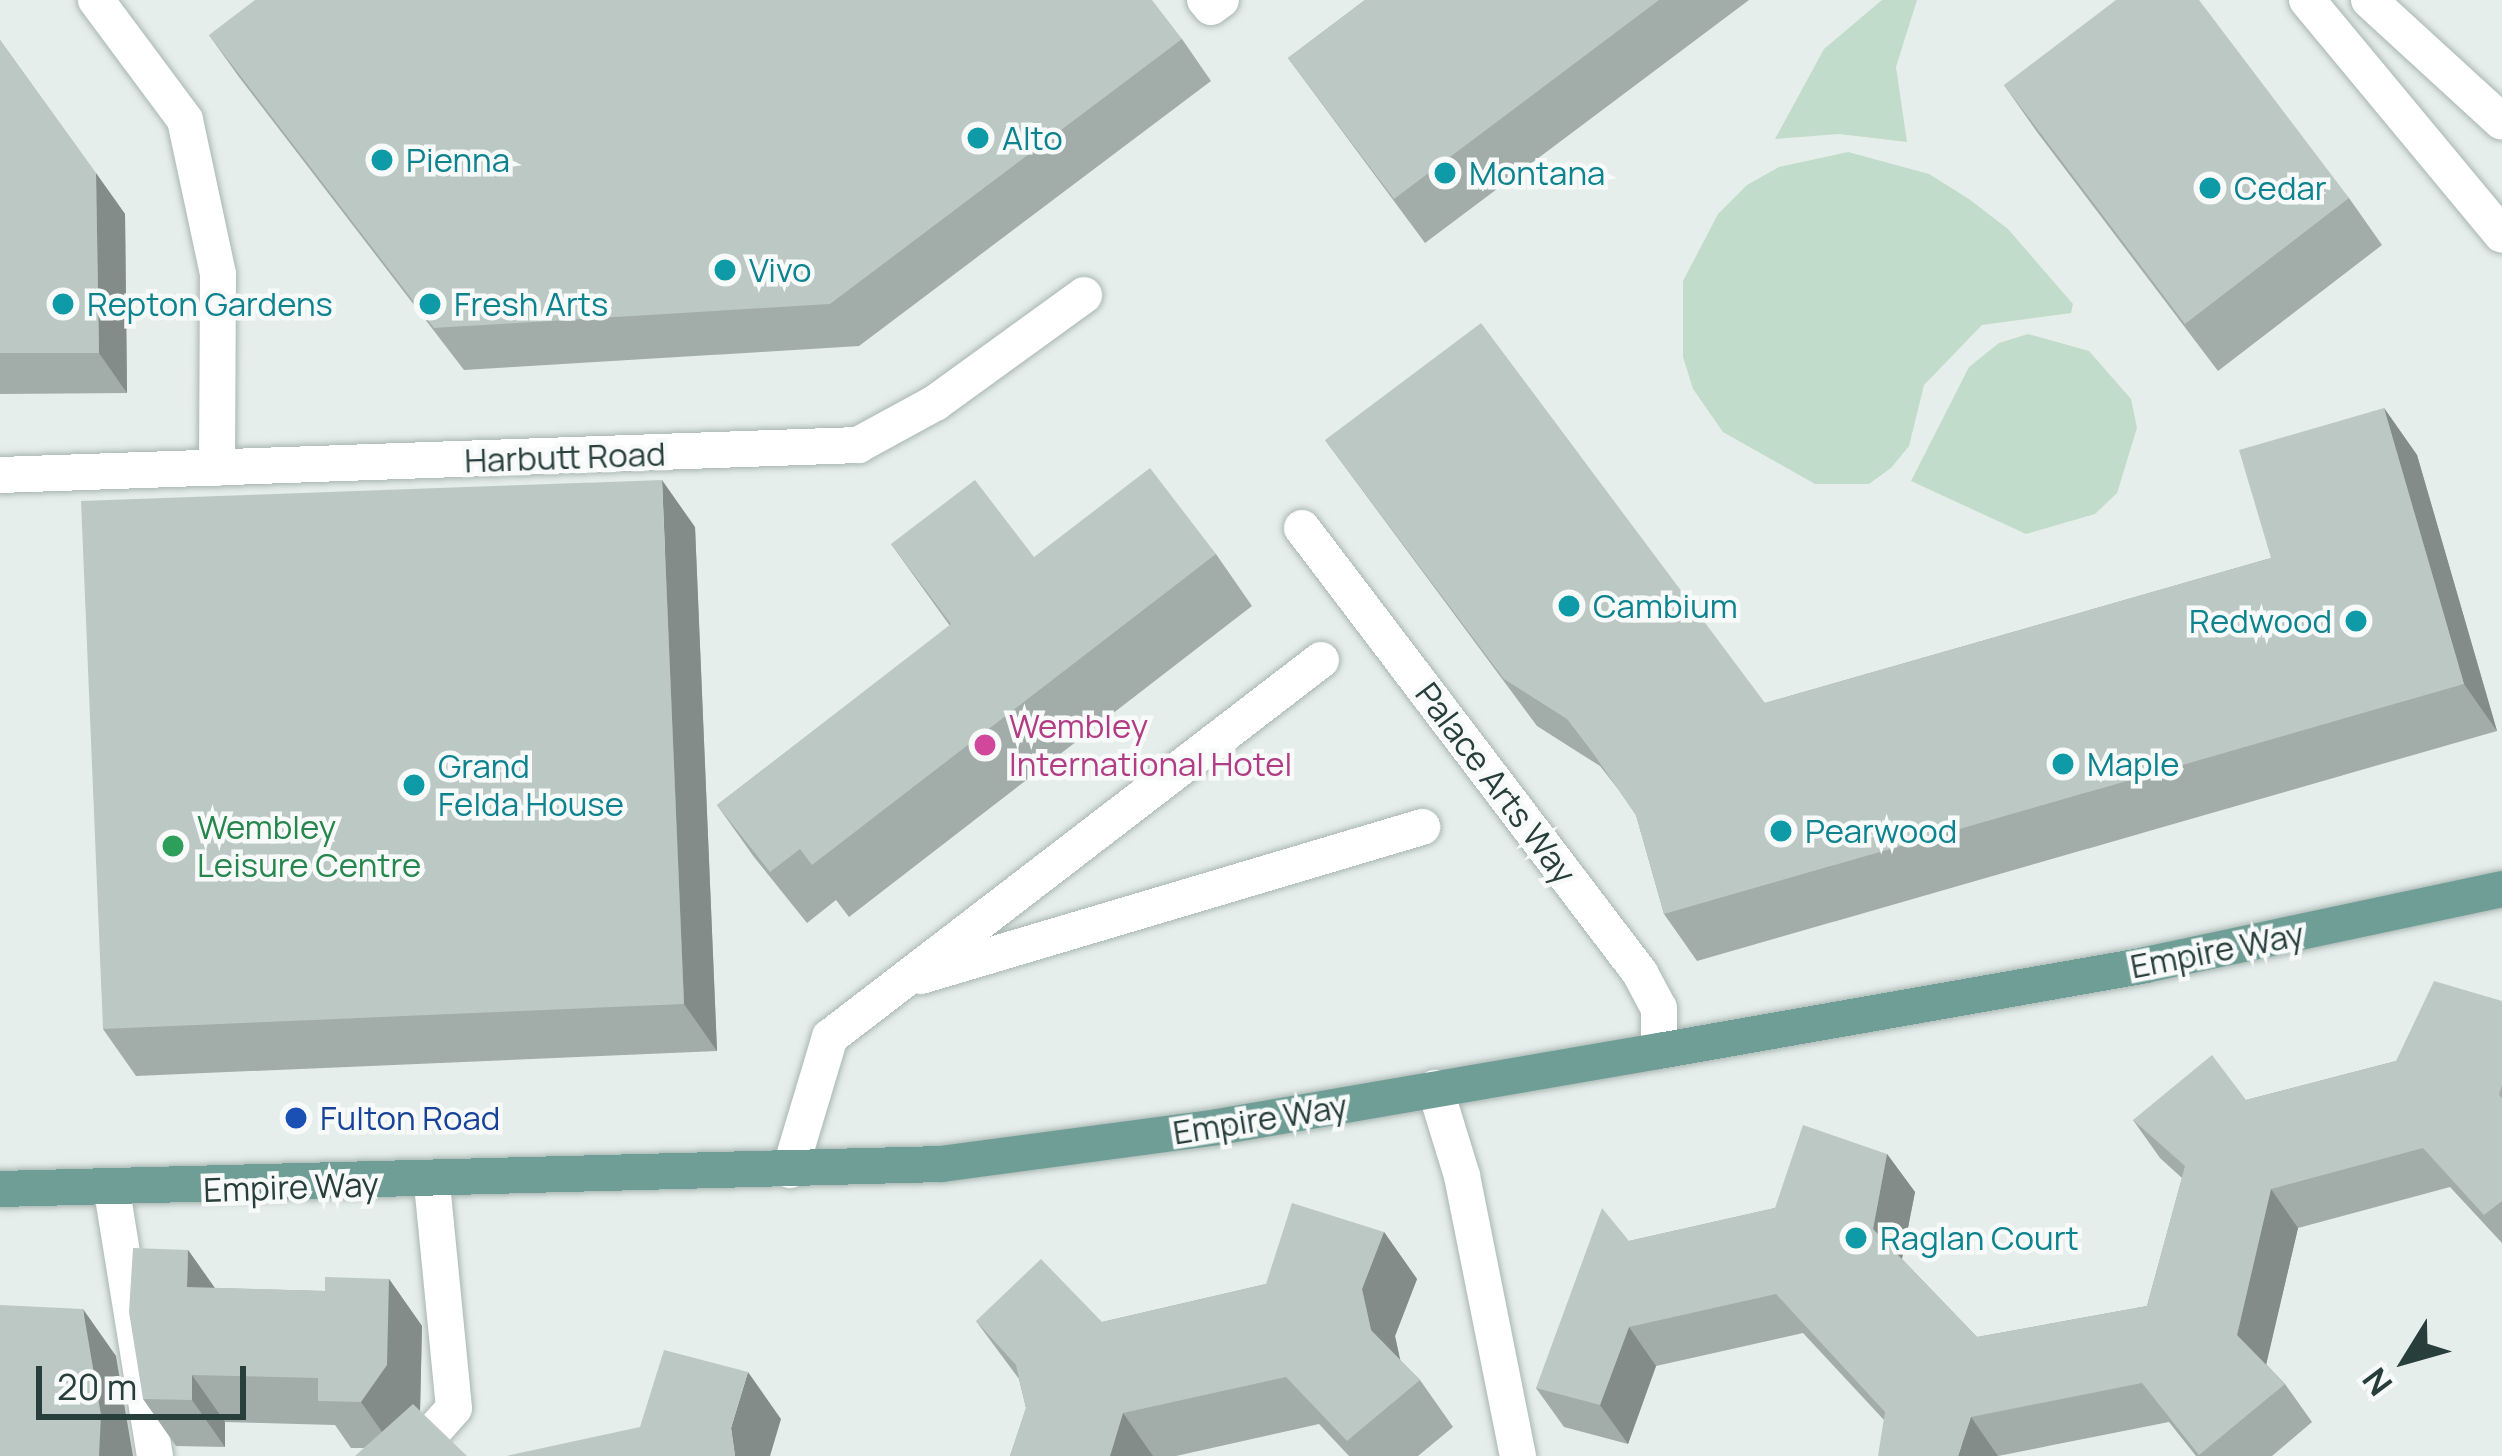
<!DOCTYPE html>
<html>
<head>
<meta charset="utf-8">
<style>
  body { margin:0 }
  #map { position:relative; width:2502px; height:1456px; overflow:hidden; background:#e6eeeb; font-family:Manrope,sans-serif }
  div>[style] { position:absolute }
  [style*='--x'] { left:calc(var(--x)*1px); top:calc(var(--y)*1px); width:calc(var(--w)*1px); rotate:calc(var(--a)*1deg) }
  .green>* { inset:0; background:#c2dccb }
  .roads { filter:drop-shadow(0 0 3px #a9b6b2) drop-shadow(0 0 3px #a9b6b2) }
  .lane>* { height:36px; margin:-18px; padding:0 18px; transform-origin:18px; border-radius:18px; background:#fff }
  .street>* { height:36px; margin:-18px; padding:0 18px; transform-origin:18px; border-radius:18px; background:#fff }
  .secondary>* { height:36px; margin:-18px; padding:0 18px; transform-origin:18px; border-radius:18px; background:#fff }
  .primary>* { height:36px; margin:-18px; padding:0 18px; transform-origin:18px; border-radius:18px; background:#6f9e96 }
  .wall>* { inset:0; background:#a2aca9 }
  .shaded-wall>* { inset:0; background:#848c89 }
  .building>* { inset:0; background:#bcc8c4 }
  .dots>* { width:33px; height:33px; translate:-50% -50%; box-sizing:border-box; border:6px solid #f7faf9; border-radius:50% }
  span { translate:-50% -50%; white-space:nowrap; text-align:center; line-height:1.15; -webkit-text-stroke:9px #f7faf9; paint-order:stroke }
  .culture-label { font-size:33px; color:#0d838f }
  .left { translate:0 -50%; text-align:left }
  .right { translate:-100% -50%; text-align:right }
  .street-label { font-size:33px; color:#273e3a }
  .hotel-label { font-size:33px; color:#b23c85 }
  .leisure-label { font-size:33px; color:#27864d }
  .transit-label { font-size:33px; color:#164399 }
  .north { position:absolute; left:2346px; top:1300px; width:120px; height:120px; -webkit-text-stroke:9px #f7faf9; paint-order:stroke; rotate:233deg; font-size:33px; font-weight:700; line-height:48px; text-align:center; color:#273e3a }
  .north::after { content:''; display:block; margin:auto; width:42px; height:54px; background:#273e3a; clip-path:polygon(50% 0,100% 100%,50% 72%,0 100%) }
  .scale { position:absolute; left:36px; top:1366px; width:210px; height:54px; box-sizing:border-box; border:6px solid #273e3a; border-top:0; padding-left:15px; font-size:36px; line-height:42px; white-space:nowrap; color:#273e3a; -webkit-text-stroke:9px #f7faf9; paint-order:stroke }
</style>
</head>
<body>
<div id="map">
  <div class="green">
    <div style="clip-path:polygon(1882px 0,1917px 0,1896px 67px,1907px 142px,1839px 134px,1775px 139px,1824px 49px)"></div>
    <div style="clip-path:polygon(1848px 152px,1929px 174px,1969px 199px,2008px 229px,2073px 304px,2071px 313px,1982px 325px,1924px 385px,1909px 446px,1891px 468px,1869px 484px,1815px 484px,1723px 432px,1693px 389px,1683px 357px,1683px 281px,1718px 214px,1747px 185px,1779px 167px)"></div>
    <div style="clip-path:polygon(2028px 334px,2089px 351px,2131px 399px,2137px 428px,2117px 493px,2095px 514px,2026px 534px,1911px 481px,1969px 367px,1999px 343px)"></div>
  </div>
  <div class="roads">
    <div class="lane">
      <div style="--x:1205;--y:0;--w:9;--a:49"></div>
      <div style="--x:1211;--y:7;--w:12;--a:-35"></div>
      <div style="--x:921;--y:976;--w:523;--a:-16.56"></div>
      <div style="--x:1435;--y:1088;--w:92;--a:72.9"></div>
      <div style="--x:1462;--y:1176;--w:286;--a:78.7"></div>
      <div style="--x:790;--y:1170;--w:139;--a:-73.3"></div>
      <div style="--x:830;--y:1037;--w:619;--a:-37.52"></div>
    </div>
    <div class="street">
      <div style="--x:96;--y:0;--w:149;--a:53.4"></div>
      <div style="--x:185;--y:120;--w:157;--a:77.9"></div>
      <div style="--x:218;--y:274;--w:194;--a:90.3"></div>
      <div style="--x:0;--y:475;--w:859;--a:-2"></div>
      <div style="--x:858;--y:445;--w:88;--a:-28.6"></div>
      <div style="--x:935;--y:403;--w:184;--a:-35.9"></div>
      <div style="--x:1302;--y:528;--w:559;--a:52.78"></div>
      <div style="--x:1640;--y:973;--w:40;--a:62"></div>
      <div style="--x:1659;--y:1008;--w:43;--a:90"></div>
      <div style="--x:112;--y:1191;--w:268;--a:80.8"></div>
      <div style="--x:416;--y:1451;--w:57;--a:-48.5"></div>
      <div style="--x:454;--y:1408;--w:226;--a:-95.6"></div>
    </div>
    <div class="secondary">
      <div style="--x:2307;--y:0;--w:305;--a:50.3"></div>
      <div style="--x:2369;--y:0;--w:180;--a:42.5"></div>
    </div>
    <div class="primary">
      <div style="--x:0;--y:1189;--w:941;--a:-1.52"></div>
      <div style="--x:941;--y:1164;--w:279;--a:-7.6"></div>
      <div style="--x:1218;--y:1127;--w:448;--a:-9.8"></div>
      <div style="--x:1659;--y:1051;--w:494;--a:-10"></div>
      <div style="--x:2145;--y:965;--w:365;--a:-12"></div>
    </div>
  </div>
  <div class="wall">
    <div style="clip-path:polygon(1365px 0,1749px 0,1425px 243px,1288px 58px)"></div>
    <div style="clip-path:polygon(209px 35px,1182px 39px,1211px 81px,859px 346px,464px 370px,239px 77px)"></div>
    <div style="clip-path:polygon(0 40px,125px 214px,127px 393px,0 394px)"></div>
    <div style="clip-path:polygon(2004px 85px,2349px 198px,2382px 245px,2218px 371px,2037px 132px)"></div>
    <div style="clip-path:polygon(2384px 408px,2417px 455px,2497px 731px,1697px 961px,1664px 914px,1636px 815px,1618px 789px,1600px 766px,1537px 726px,1325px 440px,1765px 703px,2271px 558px)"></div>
    <div style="clip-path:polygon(695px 527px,717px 1051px,136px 1076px,103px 1029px)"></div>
    <div style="clip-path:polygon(891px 544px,1034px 557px,1216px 554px,1252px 606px,849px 917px,836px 900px,807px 923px,754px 857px,717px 805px,950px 626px)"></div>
    <div style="clip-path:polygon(2502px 1001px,2502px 1243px,2450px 1187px,2298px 1228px,2266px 1364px,2285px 1384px,2312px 1422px,2272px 1456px,2196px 1456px,2169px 1422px,1998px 1456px,1884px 1420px,1803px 1333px,1656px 1366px,1628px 1444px,1564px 1427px,1536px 1388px,1629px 1241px,1775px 1208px,1887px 1154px,1915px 1192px,1902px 1259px,1977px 1337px,2147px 1306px,2182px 1178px,2160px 1158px,2133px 1120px,2246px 1100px,2396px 1061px)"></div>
    <div style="clip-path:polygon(1384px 1232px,1417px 1279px,1395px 1336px,1400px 1360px,1420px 1380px,1453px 1427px,1418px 1456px,1349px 1456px,1319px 1424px,1176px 1456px,1010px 1456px,1026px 1408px,1019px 1379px,976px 1321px,1102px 1322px,1266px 1284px)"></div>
    <div style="clip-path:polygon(188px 1250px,215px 1288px,325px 1291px,389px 1279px,422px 1326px,420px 1411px,364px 1448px,351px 1448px,335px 1425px,225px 1422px,225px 1447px,176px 1446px,143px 1399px)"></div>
  </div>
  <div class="shaded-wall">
    <div style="clip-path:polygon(96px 173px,125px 214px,127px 393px,99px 353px)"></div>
    <div style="clip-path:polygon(2384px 408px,2417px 455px,2497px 731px,2464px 684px)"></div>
    <div style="clip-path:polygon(662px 480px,695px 527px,717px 1051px,684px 1004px)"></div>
    <div style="clip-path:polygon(1887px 1154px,1915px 1192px,1900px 1268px,1873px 1229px)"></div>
    <div style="clip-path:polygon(2271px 1189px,2298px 1228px,2264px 1374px,2237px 1335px)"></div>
    <div style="clip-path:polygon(1384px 1232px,1417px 1279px,1395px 1336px,1404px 1377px,1371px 1330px,1362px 1289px)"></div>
    <div style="clip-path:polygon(188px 1250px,221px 1297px,187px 1287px)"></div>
    <div style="clip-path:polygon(389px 1279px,422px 1326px,420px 1413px,394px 1449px,361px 1402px)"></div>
    <div style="clip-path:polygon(83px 1309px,116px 1356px,133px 1456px,99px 1456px)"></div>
    <div style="clip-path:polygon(1629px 1327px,1656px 1366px,1628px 1444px,1600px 1405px)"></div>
    <div style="clip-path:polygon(748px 1372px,781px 1419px,770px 1456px,735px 1456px,731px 1428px)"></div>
    <div style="clip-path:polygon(192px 1375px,225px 1422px,225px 1447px,192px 1400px)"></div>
    <div style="clip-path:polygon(1123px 1413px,1153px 1456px,1110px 1456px)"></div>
    <div style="clip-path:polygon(1971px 1417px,1998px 1456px,1958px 1456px)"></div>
  </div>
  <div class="building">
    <div style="clip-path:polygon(255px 0,1152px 0,1182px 39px,830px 304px,434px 328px,209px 35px)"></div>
    <div style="clip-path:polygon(1365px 0,1659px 0,1394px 199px,1288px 58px)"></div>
    <div style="clip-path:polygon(2116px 0,2199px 0,2349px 198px,2185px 324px,2004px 85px)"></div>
    <div style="clip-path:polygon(0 40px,96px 173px,99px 353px,0 353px)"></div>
    <div style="clip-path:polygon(1481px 323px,1765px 703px,2271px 558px,2239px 450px,2384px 408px,2464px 684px,1664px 914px,1636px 815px,1593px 753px,1567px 719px,1504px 679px,1325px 440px)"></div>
    <div style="clip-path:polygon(1150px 468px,1216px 554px,812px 865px,800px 849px,770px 872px,717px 805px,951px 624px,891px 544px,975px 480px,1034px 557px)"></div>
    <div style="clip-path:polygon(662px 480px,684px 1004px,103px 1029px,81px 501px)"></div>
    <div style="clip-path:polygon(2434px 981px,2502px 1001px,2502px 1085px,2499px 1095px,2502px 1098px,2502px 1201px,2484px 1215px,2423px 1148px,2271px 1189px,2237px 1335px,2285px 1384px,2199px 1455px,2142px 1383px,1971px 1417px,1958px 1456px,1878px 1456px,1885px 1412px,1776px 1294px,1629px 1327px,1600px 1405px,1536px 1388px,1602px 1208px,1629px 1241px,1775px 1208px,1803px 1125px,1887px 1154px,1873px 1229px,1977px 1337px,2147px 1306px,2185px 1166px,2133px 1120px,2212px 1055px,2246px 1100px,2396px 1061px)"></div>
    <div style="clip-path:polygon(1292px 1203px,1384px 1232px,1362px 1289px,1371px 1330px,1420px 1380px,1347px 1441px,1286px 1377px,1123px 1413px,1110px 1456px,1010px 1456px,1026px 1408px,1016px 1365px,976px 1321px,1041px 1259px,1102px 1322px,1266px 1284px)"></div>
    <div style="clip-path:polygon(133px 1248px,188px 1250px,187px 1287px,325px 1291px,325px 1277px,389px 1279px,387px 1365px,361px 1402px,318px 1401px,318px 1378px,192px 1375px,192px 1400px,143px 1399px,129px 1312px)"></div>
    <div style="clip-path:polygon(0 1305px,83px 1309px,101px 1415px,99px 1456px,0 1456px)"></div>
    <div style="clip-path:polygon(664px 1350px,748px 1372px,731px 1428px,735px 1456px,506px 1456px,640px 1427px)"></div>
    <div style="clip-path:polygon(413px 1404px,467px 1456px,355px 1456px)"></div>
  </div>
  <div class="dots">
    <div style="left:978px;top:138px;background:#0f9aa8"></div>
    <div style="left:382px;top:160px;background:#0f9aa8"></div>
    <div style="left:1445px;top:173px;background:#0f9aa8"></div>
    <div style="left:2210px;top:188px;background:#0f9aa8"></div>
    <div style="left:725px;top:270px;background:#0f9aa8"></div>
    <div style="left:63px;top:304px;background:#0f9aa8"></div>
    <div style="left:430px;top:304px;background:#0f9aa8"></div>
    <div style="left:1569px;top:606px;background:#0f9aa8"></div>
    <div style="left:2356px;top:621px;background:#0f9aa8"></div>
    <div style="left:985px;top:745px;background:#d1479c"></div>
    <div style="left:2063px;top:764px;background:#0f9aa8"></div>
    <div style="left:414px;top:785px;background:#0f9aa8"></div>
    <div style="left:1781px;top:831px;background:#0f9aa8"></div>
    <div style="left:173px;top:846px;background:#2e9e5b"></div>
    <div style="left:296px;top:1118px;background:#1a4fb4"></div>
    <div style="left:1856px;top:1238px;background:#0f9aa8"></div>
  </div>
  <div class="culture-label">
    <span class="left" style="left:1002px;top:138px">Alto</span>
    <span class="left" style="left:406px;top:160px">Pienna</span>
    <span class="left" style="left:1469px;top:173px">Montana</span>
    <span class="left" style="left:2234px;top:188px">Cedar</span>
    <span class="left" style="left:749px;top:270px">Vivo</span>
    <span class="left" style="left:87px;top:304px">Repton Gardens</span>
    <span class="left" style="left:454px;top:304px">Fresh Arts</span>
    <span class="left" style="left:1593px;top:606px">Cambium</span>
    <span class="right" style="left:2332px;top:621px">Redwood</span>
    <span class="left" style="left:2087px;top:764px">Maple</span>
    <span class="left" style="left:438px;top:785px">Grand<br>Felda House</span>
    <span class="left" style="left:1805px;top:831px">Pearwood</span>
    <span class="left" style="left:1880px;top:1238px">Raglan Court</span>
  </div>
  <div class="street-label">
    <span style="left:565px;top:457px;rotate:-2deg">Harbutt Road</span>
    <span style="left:1496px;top:783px;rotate:53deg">Palace Arts Way</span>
    <span style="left:2217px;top:950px;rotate:-11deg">Empire Way</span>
    <span style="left:1260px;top:1119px;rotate:-9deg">Empire Way</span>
    <span style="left:291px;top:1187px;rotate:-2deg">Empire Way</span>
  </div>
  <div class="hotel-label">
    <span class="left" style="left:1009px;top:745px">Wembley<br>International Hotel</span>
  </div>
  <div class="leisure-label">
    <span class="left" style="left:197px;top:846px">Wembley<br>Leisure Centre</span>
  </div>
  <div class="transit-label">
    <span class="left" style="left:320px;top:1118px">Fulton Road</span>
  </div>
  <div class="north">N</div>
  <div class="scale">20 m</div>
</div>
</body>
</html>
